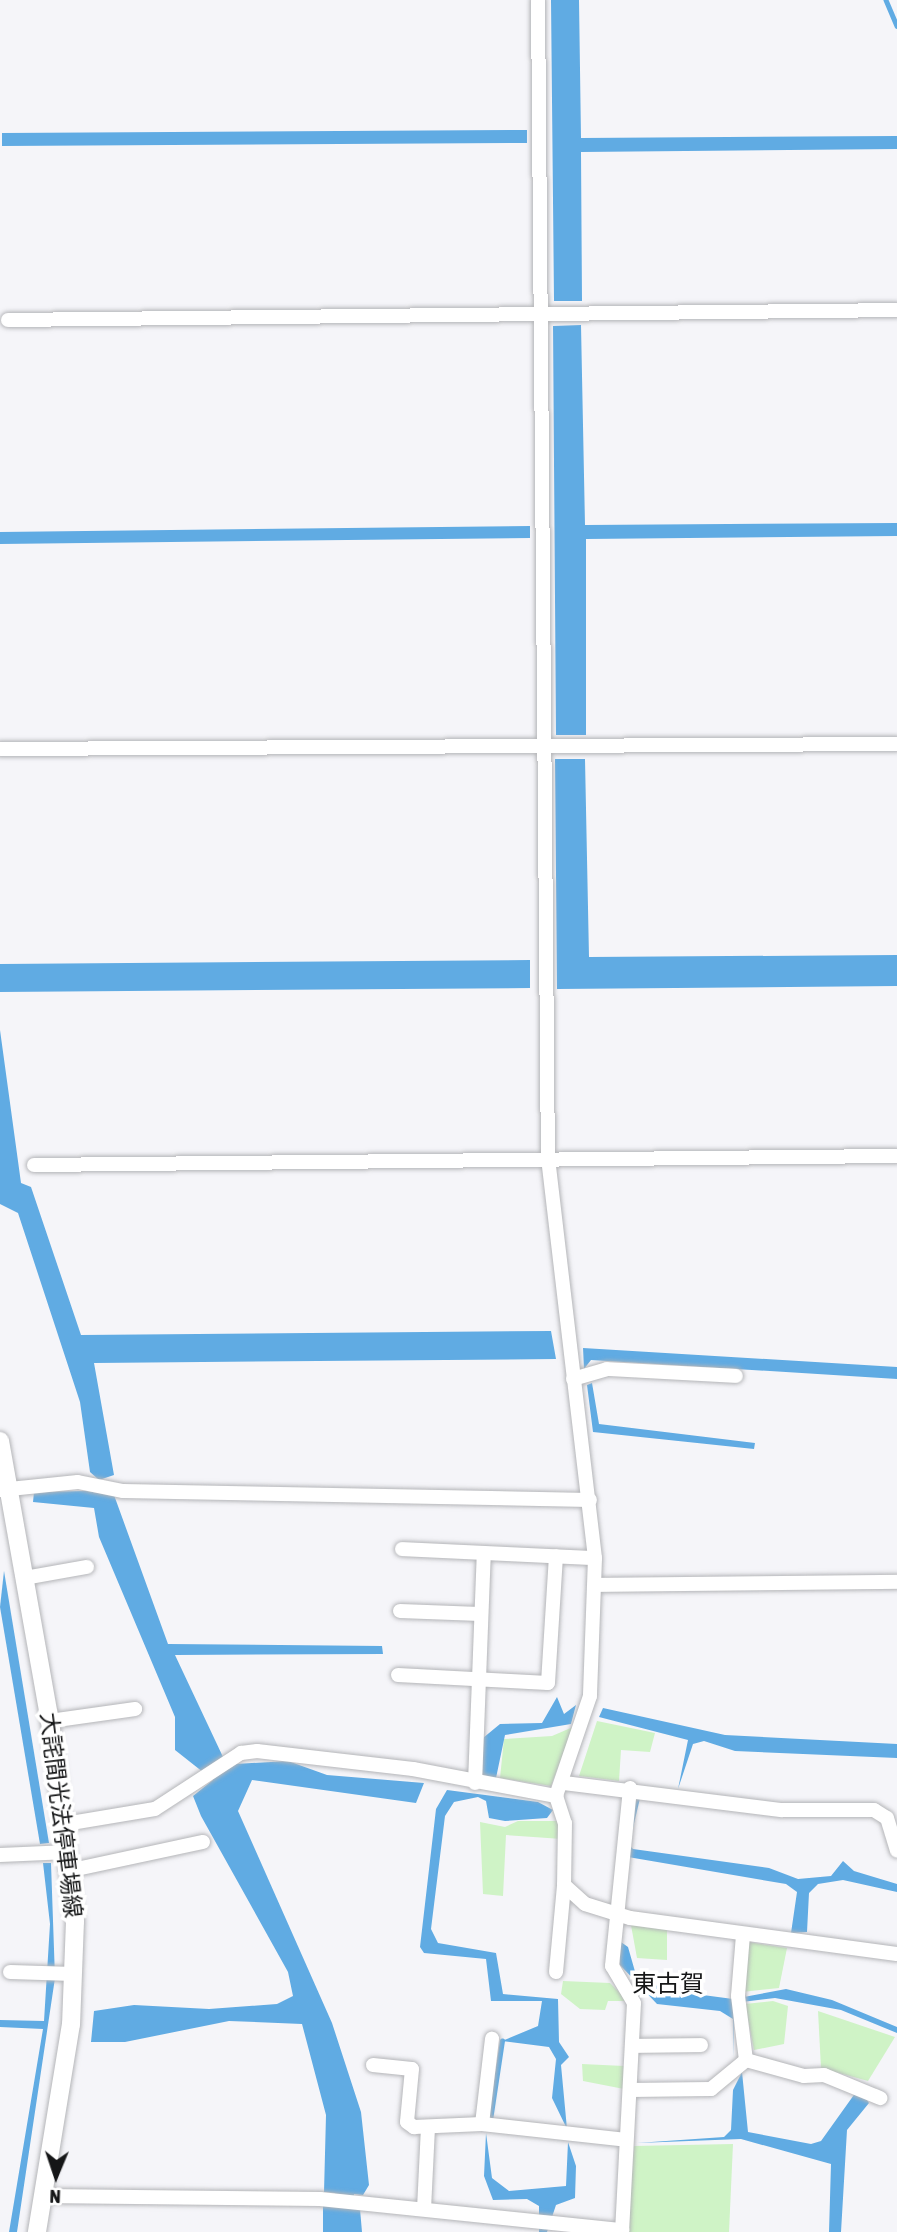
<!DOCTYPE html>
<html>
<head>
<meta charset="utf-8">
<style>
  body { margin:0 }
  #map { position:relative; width:897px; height:2232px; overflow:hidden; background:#f5f5f9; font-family:"Asap Condensed","Noto Sans JP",sans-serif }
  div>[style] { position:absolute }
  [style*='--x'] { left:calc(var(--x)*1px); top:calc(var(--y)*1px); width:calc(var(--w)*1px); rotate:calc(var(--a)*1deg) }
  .green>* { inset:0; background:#cff3c6 }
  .water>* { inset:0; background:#60abe3 }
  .stream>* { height:4.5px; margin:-2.25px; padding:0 2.25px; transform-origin:2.25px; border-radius:2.25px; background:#60abe3 }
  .roads { filter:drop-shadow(0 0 2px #b4b5b8) drop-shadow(0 0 2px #b4b5b8) }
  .minor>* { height:14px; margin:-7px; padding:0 7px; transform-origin:7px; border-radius:7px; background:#fff }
  .major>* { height:18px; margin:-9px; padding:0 9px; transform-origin:9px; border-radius:9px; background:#fff }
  span { translate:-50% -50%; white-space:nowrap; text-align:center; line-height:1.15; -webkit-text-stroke:7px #fff; paint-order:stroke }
  .street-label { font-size:23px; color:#151617 }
  .neighbourhood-label { font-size:24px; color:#151617 }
  .north { position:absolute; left:21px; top:2141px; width:70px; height:70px; -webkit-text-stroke:5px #fff; paint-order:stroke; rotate:182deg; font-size:19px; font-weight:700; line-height:28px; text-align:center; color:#151617 }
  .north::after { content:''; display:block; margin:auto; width:24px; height:32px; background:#151617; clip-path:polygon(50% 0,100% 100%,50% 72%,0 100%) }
</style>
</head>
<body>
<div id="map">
  <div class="green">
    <div style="clip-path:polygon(597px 1721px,655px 1733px,650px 1752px,621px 1750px,619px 1781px,579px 1776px)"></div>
    <div style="clip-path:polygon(573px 1727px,551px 1786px,500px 1778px,504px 1739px,552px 1736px)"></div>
    <div style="clip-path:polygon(518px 1821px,559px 1821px,562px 1839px,506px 1835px,503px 1896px,483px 1894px,480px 1822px,505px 1827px)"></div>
    <div style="clip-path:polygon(631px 1925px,667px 1926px,667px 1960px,637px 1958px)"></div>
    <div style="clip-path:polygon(748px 1942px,787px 1948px,779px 1988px,742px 1992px)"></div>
    <div style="clip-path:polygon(563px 1981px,610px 1983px,628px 2001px,608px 2001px,605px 2010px,580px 2009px,561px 1994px)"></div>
    <div style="clip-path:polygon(773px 2001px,788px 2006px,784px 2044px,754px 2050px,745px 2004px)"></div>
    <div style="clip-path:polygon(818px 2011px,895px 2037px,868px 2081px,821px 2068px)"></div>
    <div style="clip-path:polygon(582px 2064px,624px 2066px,624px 2089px,583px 2081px)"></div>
    <div style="clip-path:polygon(733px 2144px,729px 2232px,628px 2232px,634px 2146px)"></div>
  </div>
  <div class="water">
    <div style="clip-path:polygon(551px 0,579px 0,581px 138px,897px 136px,897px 149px,581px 152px,582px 301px,554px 301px)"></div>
    <div style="clip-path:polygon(527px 130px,527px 143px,2px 146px,2px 133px)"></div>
    <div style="clip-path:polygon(581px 325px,585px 525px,897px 523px,897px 536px,586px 539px,586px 735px,556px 735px,553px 326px)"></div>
    <div style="clip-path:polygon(530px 526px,530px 538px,0 544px,0 532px)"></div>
    <div style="clip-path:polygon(555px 759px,585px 759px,589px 957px,897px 955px,897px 986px,557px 989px)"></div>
    <div style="clip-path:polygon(530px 960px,530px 988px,0 992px,0 964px)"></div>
    <div style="clip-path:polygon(0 1030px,21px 1183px,31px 1187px,81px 1335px,551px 1331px,556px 1359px,94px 1363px,114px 1475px,99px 1480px,90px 1472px,80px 1402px,18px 1213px,0 1204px)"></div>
    <div style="clip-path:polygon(583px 1348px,897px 1367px,897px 1379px,591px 1360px,584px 1369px)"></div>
    <div style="clip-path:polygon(592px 1383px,599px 1424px,755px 1443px,754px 1449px,593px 1432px,587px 1385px)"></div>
    <div style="clip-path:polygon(86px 1491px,114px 1495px,168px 1644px,382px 1646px,383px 1654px,175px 1655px,223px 1757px,235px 1764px,288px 1761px,327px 1775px,424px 1783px,416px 1803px,252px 1780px,238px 1811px,332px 2023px,361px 2112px,369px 2185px,363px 2195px,354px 2194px,352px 2208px,360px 2209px,362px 2232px,323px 2232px,323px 2205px,334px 2206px,335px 2193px,324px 2192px,326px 2115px,302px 2024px,229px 2021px,125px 2042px,91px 2042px,94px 2011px,134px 2005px,209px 2009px,277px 2004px,293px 1996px,288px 1972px,201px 1816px,193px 1796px,213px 1780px,175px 1750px,175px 1717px,99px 1537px,94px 1508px,33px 1502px,34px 1492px)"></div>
    <div style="clip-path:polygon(4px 1571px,49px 1843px,40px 1844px,0 1607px)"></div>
    <div style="clip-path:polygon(557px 1697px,564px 1714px,576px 1705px,571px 1724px,505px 1735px,496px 1778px,482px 1777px,483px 1738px,500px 1724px,542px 1723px)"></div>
    <div style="clip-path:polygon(603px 1708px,725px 1735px,897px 1744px,897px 1758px,735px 1751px,704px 1741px,693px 1744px,678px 1789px,688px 1740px,599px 1717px)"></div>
    <div style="clip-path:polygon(447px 1790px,538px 1802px,553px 1810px,547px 1818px,505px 1821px,489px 1818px,486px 1801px,478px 1797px,454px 1802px,445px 1816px,431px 1929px,438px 1943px,496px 1953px,503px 1994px,558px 1999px,559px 2042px,569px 2057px,561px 2065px,567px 2129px,552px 2098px,556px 2059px,549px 2047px,502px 2041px,538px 2026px,542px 2001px,491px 2001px,486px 1959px,424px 1953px,420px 1947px,436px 1809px)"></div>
    <div style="clip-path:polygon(632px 1798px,640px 1798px,629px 1845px,633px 1849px,769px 1868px,798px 1879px,831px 1876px,843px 1861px,854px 1871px,897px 1884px,897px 1892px,843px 1880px,818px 1884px,809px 1893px,807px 1932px,791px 1933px,797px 1892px,786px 1884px,628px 1857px)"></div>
    <div style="clip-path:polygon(43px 1863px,51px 1863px,55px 1978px,17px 2232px,9px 2232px,43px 2029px,0 2027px,0 2020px,44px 2021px,50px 1924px)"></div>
    <div style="clip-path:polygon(618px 1940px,628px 1947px,636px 1975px,665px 1990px,733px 1999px,786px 1989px,832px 2000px,897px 2027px,897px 2033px,841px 2010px,775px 1998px,734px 2003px,733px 2058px,733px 2019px,720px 2011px,657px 2004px,620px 1965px)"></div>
    <div style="clip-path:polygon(742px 2072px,748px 2132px,811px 2144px,821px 2141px,856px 2092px,865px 2097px,869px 2103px,847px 2130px,841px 2232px,829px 2232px,831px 2164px,741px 2139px,637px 2143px,724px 2137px,731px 2130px,733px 2090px)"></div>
    <div style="clip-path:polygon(486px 2133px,492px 2178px,509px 2191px,566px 2186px,568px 2142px,576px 2166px,575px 2198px,556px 2205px,547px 2232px,539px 2232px,539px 2206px,527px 2199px,493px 2200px,484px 2176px)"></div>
  </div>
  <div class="stream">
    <div style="--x:886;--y:0;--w:28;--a:67"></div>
    <div style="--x:490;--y:2120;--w:80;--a:-81.4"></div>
  </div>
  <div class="roads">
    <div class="minor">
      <div style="--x:538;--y:0;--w:1158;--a:89.51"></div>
      <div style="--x:548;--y:1158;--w:403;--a:83.3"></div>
      <div style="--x:595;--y:1558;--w:138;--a:92.1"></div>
      <div style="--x:590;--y:1696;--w:106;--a:108.8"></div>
      <div style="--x:556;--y:1796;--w:28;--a:72"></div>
      <div style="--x:565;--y:1823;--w:62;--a:90.9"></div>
      <div style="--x:564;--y:1885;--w:28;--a:42"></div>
      <div style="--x:585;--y:1904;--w:47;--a:17.3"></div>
      <div style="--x:630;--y:1918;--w:269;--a:7.7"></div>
      <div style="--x:8;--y:320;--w:889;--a:-0.64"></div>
      <div style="--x:0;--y:749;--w:897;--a:-0.32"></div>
      <div style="--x:34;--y:1165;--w:863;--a:-0.6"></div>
      <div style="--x:573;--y:1379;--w:35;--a:-16"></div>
      <div style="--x:607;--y:1369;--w:129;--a:3.1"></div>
      <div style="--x:0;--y:1490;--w:78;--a:-5.9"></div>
      <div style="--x:78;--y:1482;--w:46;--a:11.3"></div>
      <div style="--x:123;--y:1491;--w:467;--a:1.1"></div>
      <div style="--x:402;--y:1549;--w:193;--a:2.7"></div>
      <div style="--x:25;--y:1578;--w:63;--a:-10.1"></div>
      <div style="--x:595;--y:1585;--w:302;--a:-0.6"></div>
      <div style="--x:400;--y:1611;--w:80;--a:2.1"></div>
      <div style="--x:398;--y:1675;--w:150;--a:3.1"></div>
      <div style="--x:548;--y:1683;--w:127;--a:-86.4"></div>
      <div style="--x:50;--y:1721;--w:86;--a:-8"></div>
      <div style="--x:475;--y:1783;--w:230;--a:-87.8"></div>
      <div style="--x:564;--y:1783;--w:220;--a:7.1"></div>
      <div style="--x:782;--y:1810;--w:92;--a:0"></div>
      <div style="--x:874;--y:1810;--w:15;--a:32"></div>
      <div style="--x:887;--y:1818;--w:34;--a:73"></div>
      <div style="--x:65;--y:1824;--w:91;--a:-9.5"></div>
      <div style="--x:155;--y:1809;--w:103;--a:-33.1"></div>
      <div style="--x:241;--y:1753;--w:16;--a:-7"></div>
      <div style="--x:257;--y:1751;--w:157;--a:6.6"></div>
      <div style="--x:413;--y:1769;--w:146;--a:10.7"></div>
      <div style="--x:0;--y:1855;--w:69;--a:-2.5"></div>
      <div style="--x:72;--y:1870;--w:134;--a:-12.1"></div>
      <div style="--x:743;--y:1935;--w:61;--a:94.7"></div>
      <div style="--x:738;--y:1996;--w:64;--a:82.9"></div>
      <div style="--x:10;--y:1972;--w:64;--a:1.8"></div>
      <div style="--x:556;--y:1972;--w:87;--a:-84.7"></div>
      <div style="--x:633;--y:2046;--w:68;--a:-0.8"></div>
      <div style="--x:373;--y:2065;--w:39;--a:6"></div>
      <div style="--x:412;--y:2069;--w:53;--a:95.4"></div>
      <div style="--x:407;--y:2122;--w:9;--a:36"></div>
      <div style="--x:414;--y:2127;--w:68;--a:-2.5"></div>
      <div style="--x:482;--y:2124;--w:145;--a:6.3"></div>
      <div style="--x:630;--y:2090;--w:81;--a:-0.7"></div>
      <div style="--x:711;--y:2089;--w:45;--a:-39.6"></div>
      <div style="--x:746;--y:2060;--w:60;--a:15.4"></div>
      <div style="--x:804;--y:2076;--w:20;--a:-3"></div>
      <div style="--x:824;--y:2075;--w:61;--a:22.3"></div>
      <div style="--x:482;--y:2124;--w:86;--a:-83.3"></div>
      <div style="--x:42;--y:2196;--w:278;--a:0.6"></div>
      <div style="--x:320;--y:2199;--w:304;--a:5.9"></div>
      <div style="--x:424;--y:2209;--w:82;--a:-87.2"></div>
      <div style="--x:622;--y:2232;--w:229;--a:-87"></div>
      <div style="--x:634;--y:2003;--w:43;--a:-120.7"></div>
      <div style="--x:612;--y:1966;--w:179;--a:-84.2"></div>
    </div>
    <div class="major">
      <div style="--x:0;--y:1441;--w:284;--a:79.9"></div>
      <div style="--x:50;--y:1721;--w:202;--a:82.9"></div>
      <div style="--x:75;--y:1921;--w:103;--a:92.2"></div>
      <div style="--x:71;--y:2024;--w:211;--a:99.3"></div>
    </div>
  </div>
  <div class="street-label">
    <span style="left:61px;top:1815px;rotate:83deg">大詫間光法停車場線</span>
  </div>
  <div class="neighbourhood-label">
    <span style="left:668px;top:1984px">東古賀</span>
  </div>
  <div class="north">N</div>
</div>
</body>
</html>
